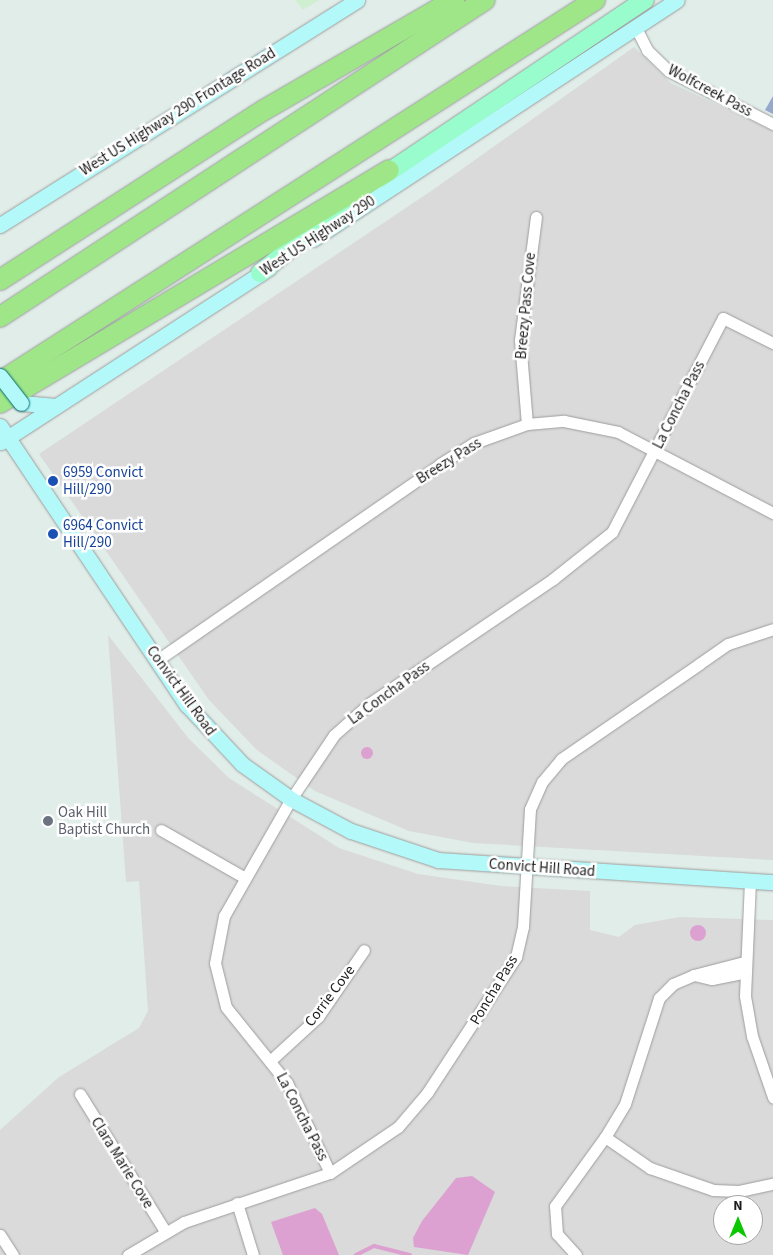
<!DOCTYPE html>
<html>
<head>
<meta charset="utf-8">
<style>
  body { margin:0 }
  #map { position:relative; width:773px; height:1255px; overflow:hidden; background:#e1ede9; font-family:"Source Sans 3",sans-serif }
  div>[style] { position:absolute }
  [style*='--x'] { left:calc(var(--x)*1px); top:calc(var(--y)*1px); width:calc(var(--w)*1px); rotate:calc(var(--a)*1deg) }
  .residential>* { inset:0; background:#d9dad9 }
  .commercial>* { inset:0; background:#d0efd0 }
  .forest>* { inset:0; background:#96a9cd }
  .water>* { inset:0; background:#dca1d1 }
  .round { border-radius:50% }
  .stream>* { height:4px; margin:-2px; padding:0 2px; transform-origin:2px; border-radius:2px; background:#dca1d1 }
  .roads { filter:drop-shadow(0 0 1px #9d9d9d) drop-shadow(0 0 1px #9d9d9d) }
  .street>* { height:11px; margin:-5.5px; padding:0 5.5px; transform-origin:5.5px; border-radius:5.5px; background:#fff }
  .secondary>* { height:15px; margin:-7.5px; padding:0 7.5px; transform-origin:7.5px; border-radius:7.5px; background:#b4f9f9 }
  .primary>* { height:18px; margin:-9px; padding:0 9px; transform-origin:9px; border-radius:9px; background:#98fccc }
  .highway>* { height:20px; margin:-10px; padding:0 10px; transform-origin:10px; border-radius:10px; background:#9ee688 }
  .bridges { filter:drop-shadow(0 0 1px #056b71) drop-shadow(0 0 1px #056b71) }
  .secondary-bridge>* { height:15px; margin:-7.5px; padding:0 7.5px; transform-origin:7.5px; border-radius:7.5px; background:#b4f9f9 }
  .dots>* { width:14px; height:14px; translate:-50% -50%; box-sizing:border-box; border:2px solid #fff; border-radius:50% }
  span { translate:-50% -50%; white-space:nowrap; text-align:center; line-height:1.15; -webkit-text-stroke:5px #fff; paint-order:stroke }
  .street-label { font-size:15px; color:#1c1c1c }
  .transit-label { font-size:15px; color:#164399 }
  .left { translate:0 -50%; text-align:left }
  .worship-label { font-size:15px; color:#5b616d }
  .north { position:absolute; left:713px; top:1195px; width:50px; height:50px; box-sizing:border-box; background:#fff; border:1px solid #a4a4a4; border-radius:50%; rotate:0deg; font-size:14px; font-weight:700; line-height:20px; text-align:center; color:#1c1c1c }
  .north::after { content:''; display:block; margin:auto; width:18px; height:22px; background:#0ac800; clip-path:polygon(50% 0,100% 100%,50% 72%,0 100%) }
</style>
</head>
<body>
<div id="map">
  <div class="residential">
    <div style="clip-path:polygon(634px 47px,671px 83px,773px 131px,773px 860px,473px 843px,409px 831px,315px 791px,257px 750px,209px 700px,39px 454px,434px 189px)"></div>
    <div style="clip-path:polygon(evenodd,108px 635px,189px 739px,229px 778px,339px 848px,418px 874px,501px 886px,590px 891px,590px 930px,619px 937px,635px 925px,680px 917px,773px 920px,773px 1255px,0 1255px,0 1130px,59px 1077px,139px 1028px,148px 1011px,139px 881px,126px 882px,108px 635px,723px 1205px,753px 1205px,753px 1235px,723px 1235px,723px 1205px)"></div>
  </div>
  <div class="commercial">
    <div style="clip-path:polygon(295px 0,319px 0,303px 10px)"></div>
  </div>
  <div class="forest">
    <div style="clip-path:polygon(773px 96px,773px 114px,765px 110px)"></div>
  </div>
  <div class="water">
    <div class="round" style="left:361px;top:747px;width:12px;height:12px"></div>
    <div class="round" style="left:690px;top:925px;width:16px;height:16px"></div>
    <div style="clip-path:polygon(472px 1176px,495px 1192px,468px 1255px,414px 1247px,413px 1238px,422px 1221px,456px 1178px)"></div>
    <div style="clip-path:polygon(315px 1208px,322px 1214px,339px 1255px,283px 1255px,271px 1222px)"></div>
  </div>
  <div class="stream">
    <div style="--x:356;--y:1255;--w:20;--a:-27"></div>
    <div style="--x:374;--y:1246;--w:37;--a:14"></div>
  </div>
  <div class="roads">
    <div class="street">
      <div style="--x:636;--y:28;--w:25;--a:63"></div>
      <div style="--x:647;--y:50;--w:30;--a:44"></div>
      <div style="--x:669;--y:71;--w:117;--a:27"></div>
      <div style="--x:527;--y:424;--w:84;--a:-94.8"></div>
      <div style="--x:520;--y:340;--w:124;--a:-82.6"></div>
      <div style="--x:156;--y:661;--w:346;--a:-34.7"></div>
      <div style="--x:440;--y:464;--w:40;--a:-32"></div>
      <div style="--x:474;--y:443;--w:56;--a:-19.7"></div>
      <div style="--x:527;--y:424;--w:37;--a:-5"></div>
      <div style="--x:564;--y:421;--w:55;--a:11.5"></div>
      <div style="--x:618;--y:432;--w:175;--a:27.6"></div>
      <div style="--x:161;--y:830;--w:97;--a:29.7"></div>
      <div style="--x:750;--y:881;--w:115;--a:92.5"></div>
      <div style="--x:745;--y:996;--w:41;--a:80.1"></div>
      <div style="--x:752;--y:1036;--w:65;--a:71"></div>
      <div style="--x:744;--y:962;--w:52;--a:165.4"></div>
      <div style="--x:694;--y:975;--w:23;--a:157"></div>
      <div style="--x:673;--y:984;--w:20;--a:135"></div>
      <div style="--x:659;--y:998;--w:111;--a:107.8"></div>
      <div style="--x:625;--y:1104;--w:39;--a:121"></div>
      <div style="--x:605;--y:1137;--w:55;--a:34.6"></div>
      <div style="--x:650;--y:1168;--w:67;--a:19.2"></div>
      <div style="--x:713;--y:1190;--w:26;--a:2"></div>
      <div style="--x:739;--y:1191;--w:35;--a:-12"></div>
      <div style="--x:694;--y:975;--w:18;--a:13"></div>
      <div style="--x:712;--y:979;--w:33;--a:-11"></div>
      <div style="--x:271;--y:1060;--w:64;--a:-42.5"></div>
      <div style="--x:318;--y:1017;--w:81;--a:-55.5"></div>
      <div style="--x:80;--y:1094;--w:161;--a:58.2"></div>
      <div style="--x:330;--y:1173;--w:100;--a:-115.5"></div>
      <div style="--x:287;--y:1083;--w:97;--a:-128.8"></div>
      <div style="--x:226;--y:1007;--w:45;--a:-104"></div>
      <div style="--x:215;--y:963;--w:48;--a:-79.2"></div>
      <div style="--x:224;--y:916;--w:135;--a:-60.2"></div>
      <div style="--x:291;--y:799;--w:77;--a:-56.1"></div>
      <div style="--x:334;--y:735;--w:48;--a:-41.6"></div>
      <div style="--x:370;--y:703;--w:221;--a:-34.1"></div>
      <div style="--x:553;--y:579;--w:75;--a:-38.5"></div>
      <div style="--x:612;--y:532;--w:241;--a:-62.6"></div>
      <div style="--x:723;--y:318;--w:56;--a:26.6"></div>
      <div style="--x:237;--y:1203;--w:54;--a:72.9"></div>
      <div style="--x:0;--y:1235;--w:24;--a:57"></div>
      <div style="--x:128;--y:1255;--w:65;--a:-30.5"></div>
      <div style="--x:184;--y:1222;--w:154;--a:-18.6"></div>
      <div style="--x:330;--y:1173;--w:82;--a:-34.1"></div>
      <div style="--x:398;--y:1127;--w:45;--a:-49.5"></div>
      <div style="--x:427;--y:1093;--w:163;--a:-56.8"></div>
      <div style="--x:516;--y:957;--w:31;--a:-77"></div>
      <div style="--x:523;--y:927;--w:118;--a:-86.6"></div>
      <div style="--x:530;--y:809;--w:30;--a:-66"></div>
      <div style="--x:542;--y:782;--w:30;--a:-50"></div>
      <div style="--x:561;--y:759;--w:168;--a:-34.5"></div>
      <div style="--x:699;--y:664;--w:35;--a:-35"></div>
      <div style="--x:728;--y:644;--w:47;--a:-18.4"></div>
      <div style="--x:576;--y:1255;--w:28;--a:-132"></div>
      <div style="--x:557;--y:1234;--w:28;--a:-94"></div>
      <div style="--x:555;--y:1206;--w:85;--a:-54.1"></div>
    </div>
    <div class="secondary">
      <div style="--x:0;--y:225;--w:422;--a:-32.2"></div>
      <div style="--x:313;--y:239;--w:435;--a:-33.3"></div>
      <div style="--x:21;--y:403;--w:35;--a:5"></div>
      <div style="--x:0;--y:426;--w:336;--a:56.2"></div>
      <div style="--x:187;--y:705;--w:81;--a:47"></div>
      <div style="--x:242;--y:764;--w:60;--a:35.5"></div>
      <div style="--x:291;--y:799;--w:68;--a:28.1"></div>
      <div style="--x:351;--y:831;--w:92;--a:18.4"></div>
      <div style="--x:438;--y:860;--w:336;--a:3.8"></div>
      <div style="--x:1;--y:442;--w:320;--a:-33"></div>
    </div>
    <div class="primary">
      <div style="--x:380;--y:178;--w:319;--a:-33.9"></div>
      <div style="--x:260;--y:273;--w:117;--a:-38.7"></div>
    </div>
    <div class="highway">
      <div style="--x:0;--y:280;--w:314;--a:-32.8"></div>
      <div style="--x:264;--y:110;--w:220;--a:-30.1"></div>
      <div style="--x:0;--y:317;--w:579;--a:-33.17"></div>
      <div style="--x:0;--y:382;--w:707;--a:-32.7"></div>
      <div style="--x:0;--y:403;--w:453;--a:-30.9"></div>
    </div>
  </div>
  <div class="bridges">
    <div class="secondary-bridge">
      <div style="--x:0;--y:376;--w:34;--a:52"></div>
    </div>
  </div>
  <div class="dots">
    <div style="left:53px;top:481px;background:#1a4fb4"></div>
    <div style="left:53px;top:534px;background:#1a4fb4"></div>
    <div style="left:48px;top:821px;background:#6b7280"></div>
  </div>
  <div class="street-label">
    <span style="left:710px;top:91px;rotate:28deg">Wolfcreek Pass</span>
    <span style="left:178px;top:112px;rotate:-32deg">West US Highway 290 Frontage Road</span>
    <span style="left:318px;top:236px;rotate:-33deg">West US Highway 290</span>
    <span style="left:526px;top:306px;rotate:-85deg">Breezy Pass Cove</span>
    <span style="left:679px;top:405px;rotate:-63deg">La Concha Pass</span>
    <span style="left:449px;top:461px;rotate:-32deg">Breezy Pass</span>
    <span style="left:181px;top:691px;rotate:54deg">Convict Hill Road</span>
    <span style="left:389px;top:693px;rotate:-36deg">La Concha Pass</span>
    <span style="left:542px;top:868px;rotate:4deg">Convict Hill Road</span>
    <span style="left:494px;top:990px;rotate:-59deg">Poncha Pass</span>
    <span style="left:330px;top:996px;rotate:-53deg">Corrie Cove</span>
    <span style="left:302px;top:1117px;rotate:63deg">La Concha Pass</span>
    <span style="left:122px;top:1163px;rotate:58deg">Clara Marie Cove</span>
  </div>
  <div class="transit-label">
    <span class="left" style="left:63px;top:481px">6959 Convict<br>Hill/290</span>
    <span class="left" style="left:63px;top:534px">6964 Convict<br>Hill/290</span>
  </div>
  <div class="worship-label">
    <span class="left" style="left:58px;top:821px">Oak Hill<br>Baptist Church</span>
  </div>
  <div class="north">N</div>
</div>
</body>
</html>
